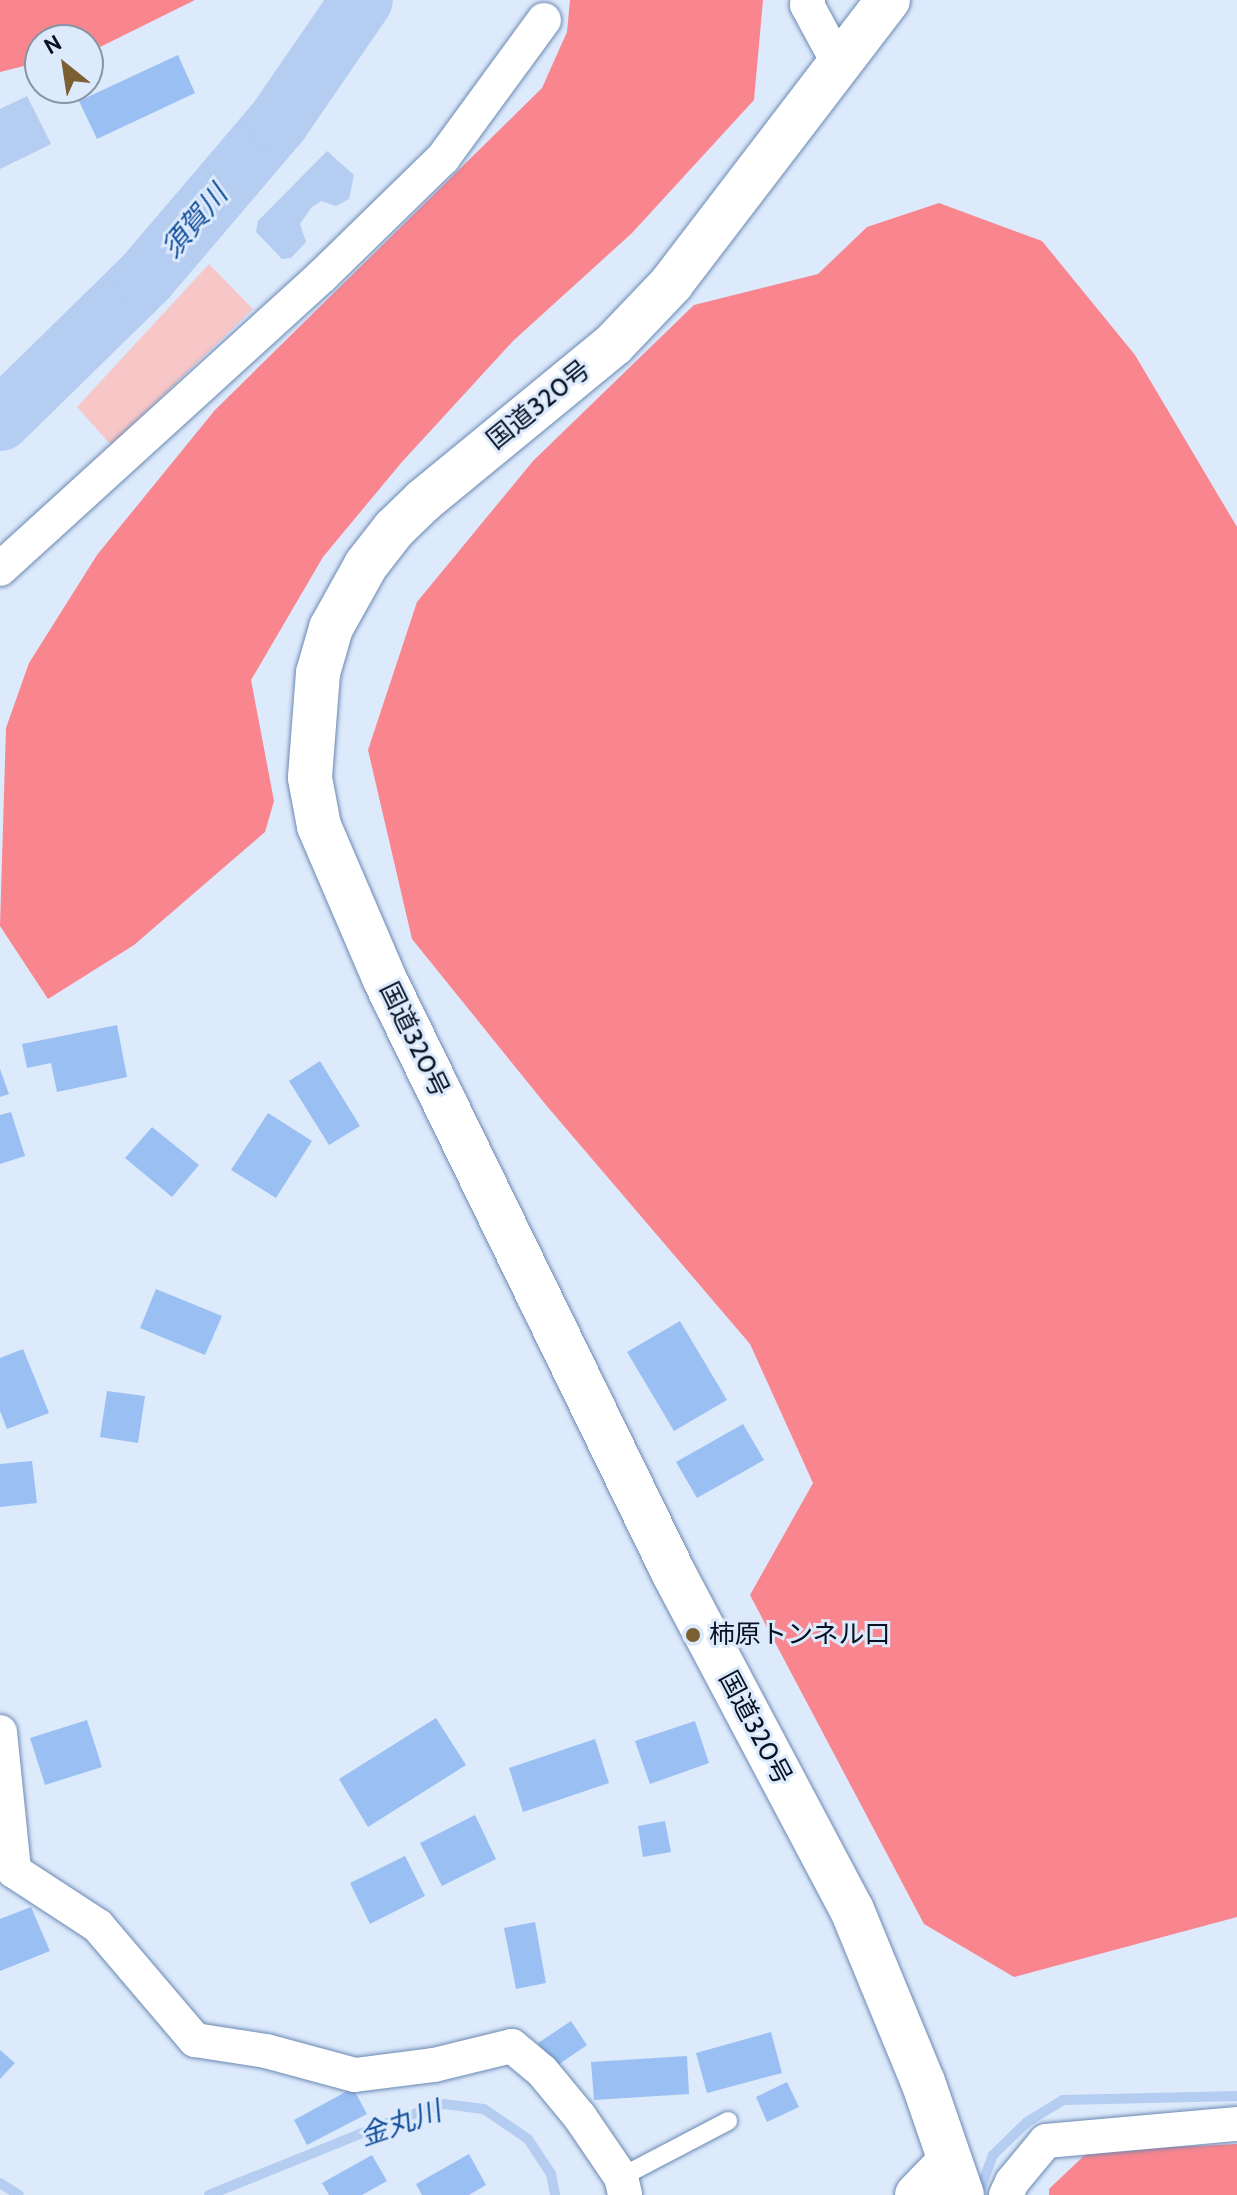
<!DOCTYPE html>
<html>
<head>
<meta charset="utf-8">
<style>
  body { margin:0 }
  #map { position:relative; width:1237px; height:2195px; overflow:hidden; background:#ddeafc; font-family:Cabin,"Noto Sans JP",sans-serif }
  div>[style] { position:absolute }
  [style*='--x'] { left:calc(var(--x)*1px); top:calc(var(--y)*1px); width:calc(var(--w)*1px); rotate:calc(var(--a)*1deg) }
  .green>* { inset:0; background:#f7c7c8 }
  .forest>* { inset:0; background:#f9858e }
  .water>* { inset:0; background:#b4cdf0 }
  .stream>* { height:10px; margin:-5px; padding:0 5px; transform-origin:5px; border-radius:5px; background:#b4cdf0 }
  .river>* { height:62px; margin:-31px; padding:0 31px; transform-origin:31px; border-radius:31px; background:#b4cdf0 }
  .building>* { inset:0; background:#9ac0f3 }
  .roads { filter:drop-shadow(0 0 2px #6b89b3) drop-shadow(0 0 2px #6b89b3) }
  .service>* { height:18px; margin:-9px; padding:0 9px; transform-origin:9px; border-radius:9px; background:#fff }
  .minor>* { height:34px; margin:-17px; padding:0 17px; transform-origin:17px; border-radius:17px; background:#fff }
  .tertiary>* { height:44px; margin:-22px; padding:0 22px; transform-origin:22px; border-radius:22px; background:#fff }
  .trunk>* { height:44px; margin:-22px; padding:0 22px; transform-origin:22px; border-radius:22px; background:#fff }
  .dots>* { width:22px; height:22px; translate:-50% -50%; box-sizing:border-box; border:4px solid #ddeafc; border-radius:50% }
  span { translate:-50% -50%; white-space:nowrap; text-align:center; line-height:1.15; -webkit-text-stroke:6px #ddeafc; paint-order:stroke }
  .street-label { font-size:26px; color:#071222 }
  .poi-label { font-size:26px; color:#071222 }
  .left { translate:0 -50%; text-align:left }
  .water-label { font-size:28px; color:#124f9a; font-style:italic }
  .north { position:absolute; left:24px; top:24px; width:80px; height:80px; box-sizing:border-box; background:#ddeafc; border:2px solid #8794a5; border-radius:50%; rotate:330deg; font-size:22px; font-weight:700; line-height:32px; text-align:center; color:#071222 }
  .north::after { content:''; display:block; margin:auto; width:28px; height:36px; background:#7c5f33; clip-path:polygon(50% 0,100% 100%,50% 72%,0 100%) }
</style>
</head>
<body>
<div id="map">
  <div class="green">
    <div style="clip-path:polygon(209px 264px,253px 309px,111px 445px,77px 407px)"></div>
  </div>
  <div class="forest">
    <div style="clip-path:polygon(0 0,195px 0,94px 50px,88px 51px,88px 40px,40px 40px,40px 62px,0 72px)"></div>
    <div style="clip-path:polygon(570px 0,763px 0,754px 100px,632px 233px,513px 341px,401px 463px,323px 557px,251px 680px,274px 801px,265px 832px,134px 945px,48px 999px,0 926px,6px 728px,29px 663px,97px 555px,215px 410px,542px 88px,567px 32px)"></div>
    <div style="clip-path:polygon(939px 203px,1042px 241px,1135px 355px,1237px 527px,1237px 1917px,1014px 1977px,924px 1924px,750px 1595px,813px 1483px,750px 1344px,546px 1105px,412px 939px,368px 750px,417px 602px,533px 461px,694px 305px,818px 274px,867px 227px)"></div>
    <div style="clip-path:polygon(1237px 2144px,1237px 2195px,1049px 2195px,1049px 2189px,1089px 2151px)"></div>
  </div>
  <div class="water">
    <div style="clip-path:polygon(27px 96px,51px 144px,0 169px,0 109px)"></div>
    <div style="clip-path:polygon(327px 151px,354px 175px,349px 199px,336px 206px,321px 201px,311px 208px,300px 224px,306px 242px,291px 258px,282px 259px,256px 232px,258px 221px)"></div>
  </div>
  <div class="stream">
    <div style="--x:0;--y:2183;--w:22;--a:32"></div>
    <div style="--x:209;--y:2195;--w:195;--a:-22"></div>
    <div style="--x:390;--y:2122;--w:57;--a:-18.4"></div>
    <div style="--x:444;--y:2104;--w:40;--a:7.1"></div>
    <div style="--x:484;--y:2109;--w:53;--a:34.3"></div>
    <div style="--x:528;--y:2139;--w:42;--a:56.7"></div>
    <div style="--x:551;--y:2174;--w:21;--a:79"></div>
    <div style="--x:978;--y:2195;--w:43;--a:-69.4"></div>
    <div style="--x:993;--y:2155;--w:47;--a:-44.1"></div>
    <div style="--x:1027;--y:2122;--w:42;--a:-31.4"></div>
    <div style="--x:1063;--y:2100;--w:174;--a:-1.3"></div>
  </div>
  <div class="river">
    <div style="--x:0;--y:420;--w:204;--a:-44.4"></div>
    <div style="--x:146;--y:277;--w:204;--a:-49.6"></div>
    <div style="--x:278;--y:122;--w:148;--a:-55.5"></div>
  </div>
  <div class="building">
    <div style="clip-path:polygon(178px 55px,195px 93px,97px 139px,79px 101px)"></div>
    <div style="clip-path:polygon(117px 1025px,127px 1077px,57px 1092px,51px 1063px,27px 1068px,22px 1044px)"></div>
    <div style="clip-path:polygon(320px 1061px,360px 1126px,329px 1145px,289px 1081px)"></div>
    <div style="clip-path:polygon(0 1069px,9px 1094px,0 1097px)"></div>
    <div style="clip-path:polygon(11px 1112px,25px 1156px,0 1164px,0 1115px)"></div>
    <div style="clip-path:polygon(268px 1113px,312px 1141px,276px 1198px,231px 1170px)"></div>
    <div style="clip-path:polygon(152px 1127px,199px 1165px,172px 1197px,125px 1158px)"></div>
    <div style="clip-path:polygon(156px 1289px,222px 1316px,205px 1355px,140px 1328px)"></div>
    <div style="clip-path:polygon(680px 1321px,727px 1400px,674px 1431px,627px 1352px)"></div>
    <div style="clip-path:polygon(23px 1349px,49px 1413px,7px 1429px,0 1411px,0 1358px)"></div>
    <div style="clip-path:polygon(107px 1391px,145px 1396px,138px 1443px,100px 1437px)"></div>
    <div style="clip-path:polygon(743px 1424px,764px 1460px,697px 1498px,676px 1462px)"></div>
    <div style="clip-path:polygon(32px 1461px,37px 1503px,0 1507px,0 1464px)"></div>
    <div style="clip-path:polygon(436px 1718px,466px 1765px,368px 1827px,339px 1779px)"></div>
    <div style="clip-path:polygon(87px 1720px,102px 1767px,45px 1785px,30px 1738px)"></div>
    <div style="clip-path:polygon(695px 1721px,709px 1763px,650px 1784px,635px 1741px)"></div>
    <div style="clip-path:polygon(595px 1739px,609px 1783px,523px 1812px,509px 1768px)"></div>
    <div style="clip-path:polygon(475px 1815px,496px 1859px,442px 1886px,420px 1843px)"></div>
    <div style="clip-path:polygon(665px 1821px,671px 1852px,643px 1857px,638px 1826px)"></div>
    <div style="clip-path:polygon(405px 1856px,425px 1896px,370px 1924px,350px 1883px)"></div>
    <div style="clip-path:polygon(31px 1907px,50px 1951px,0 1971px,0 1919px)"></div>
    <div style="clip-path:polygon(535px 1922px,546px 1983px,516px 1989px,504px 1928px)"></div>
    <div style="clip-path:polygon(571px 2021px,587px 2045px,555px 2067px,538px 2043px)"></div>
    <div style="clip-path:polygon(771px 2032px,782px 2073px,707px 2093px,696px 2053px)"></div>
    <div style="clip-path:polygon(0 2050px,15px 2063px,0 2079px)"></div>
    <div style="clip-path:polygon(687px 2056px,689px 2094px,594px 2100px,591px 2062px)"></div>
    <div style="clip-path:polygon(787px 2082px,799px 2107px,767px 2122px,756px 2097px)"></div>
    <div style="clip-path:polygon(353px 2088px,367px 2114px,307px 2145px,294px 2120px)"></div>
    <div style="clip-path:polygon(469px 2154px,486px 2185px,469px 2195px,422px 2195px,416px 2184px)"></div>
    <div style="clip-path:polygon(372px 2155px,387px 2181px,362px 2195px,329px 2195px,322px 2183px)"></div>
  </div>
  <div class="roads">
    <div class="service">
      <div style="--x:621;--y:2177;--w:121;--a:-27.6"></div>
    </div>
    <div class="minor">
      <div style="--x:808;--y:0;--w:5;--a:101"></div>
      <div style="--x:807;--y:5;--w:69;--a:61.6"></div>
      <div style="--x:0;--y:569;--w:435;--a:-42.3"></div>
      <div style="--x:322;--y:276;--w:169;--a:-44.3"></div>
      <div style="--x:443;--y:158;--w:171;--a:-53.8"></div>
      <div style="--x:0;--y:1732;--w:140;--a:84.2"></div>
      <div style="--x:14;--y:1871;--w:100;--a:33.2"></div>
      <div style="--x:98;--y:1926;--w:150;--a:49.6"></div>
      <div style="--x:195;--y:2040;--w:72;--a:8.8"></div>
      <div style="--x:266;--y:2051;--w:92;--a:15.1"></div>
      <div style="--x:355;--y:2075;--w:80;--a:-7.2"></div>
      <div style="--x:434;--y:2065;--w:80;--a:-13.7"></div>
      <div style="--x:512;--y:2046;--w:39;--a:40"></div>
      <div style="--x:542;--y:2071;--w:60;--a:50.4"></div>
      <div style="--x:580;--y:2117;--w:73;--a:55.7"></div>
      <div style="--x:621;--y:2177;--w:18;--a:77"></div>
      <div style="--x:1006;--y:2195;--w:14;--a:-65"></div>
      <div style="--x:1012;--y:2182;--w:53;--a:-50.3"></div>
      <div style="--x:1046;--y:2141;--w:192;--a:-5.1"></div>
    </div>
    <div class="tertiary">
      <div style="--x:917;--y:2195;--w:47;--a:-45.9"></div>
    </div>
    <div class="trunk">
      <div style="--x:888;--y:0;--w:356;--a:127.4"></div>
      <div style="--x:672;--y:283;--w:84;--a:133.6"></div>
      <div style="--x:614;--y:344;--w:247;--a:140.6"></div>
      <div style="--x:423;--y:501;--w:40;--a:136"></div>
      <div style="--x:394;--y:529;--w:46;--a:127.9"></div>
      <div style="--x:366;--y:565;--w:72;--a:119.1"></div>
      <div style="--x:331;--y:628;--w:47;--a:106.1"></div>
      <div style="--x:318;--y:673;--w:105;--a:94.4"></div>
      <div style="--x:310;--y:778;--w:49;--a:79.4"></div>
      <div style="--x:319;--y:826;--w:165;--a:66.8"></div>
      <div style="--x:384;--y:978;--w:663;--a:64.05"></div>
      <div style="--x:674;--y:1574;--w:380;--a:62.1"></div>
      <div style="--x:852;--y:1910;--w:186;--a:67.6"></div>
      <div style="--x:923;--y:2082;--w:120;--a:71"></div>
    </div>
  </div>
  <div class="dots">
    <div style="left:693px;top:1635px;background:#7c5f33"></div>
  </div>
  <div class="street-label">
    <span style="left:539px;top:405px;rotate:-39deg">国道320号</span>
    <span style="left:414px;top:1040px;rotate:64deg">国道320号</span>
    <span style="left:755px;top:1728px;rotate:62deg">国道320号</span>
  </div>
  <div class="poi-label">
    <span class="left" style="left:709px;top:1635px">柿原トンネル口</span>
  </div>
  <div class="water-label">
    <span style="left:194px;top:221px;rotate:-50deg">須賀川</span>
    <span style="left:400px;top:2123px;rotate:-19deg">金丸川</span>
  </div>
  <div class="north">N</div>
</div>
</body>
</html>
